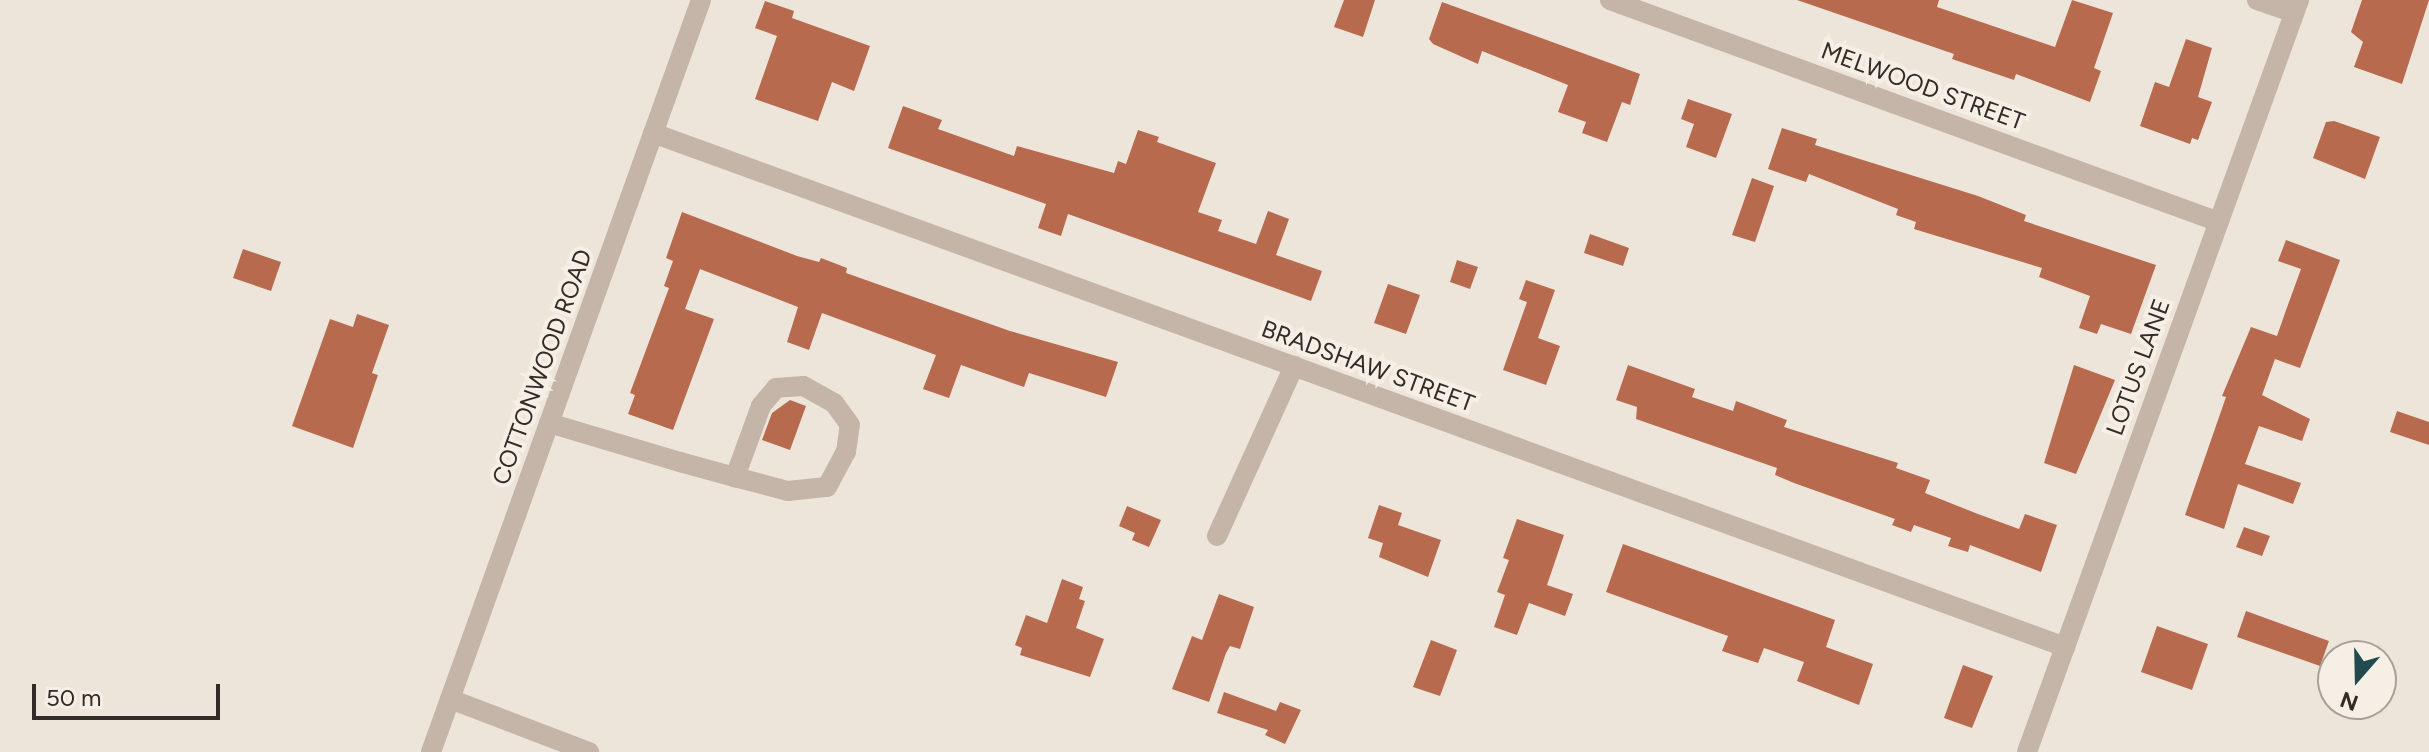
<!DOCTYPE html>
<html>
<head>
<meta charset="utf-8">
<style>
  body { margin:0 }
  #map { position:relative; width:2429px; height:752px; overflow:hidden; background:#eee5da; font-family:Figtree,sans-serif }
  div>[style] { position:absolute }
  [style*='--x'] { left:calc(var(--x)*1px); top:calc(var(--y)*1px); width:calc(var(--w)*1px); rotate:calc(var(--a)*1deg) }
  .building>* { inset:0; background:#b86a4e }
  .minor>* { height:20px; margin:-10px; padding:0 10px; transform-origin:10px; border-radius:10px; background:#c4b5a8 }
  span { translate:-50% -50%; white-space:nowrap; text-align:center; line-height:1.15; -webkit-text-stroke:8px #f6efe6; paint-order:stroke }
  .street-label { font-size:24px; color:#322b27 }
  .north { position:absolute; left:2317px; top:640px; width:80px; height:80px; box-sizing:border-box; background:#f6efe6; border:2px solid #a8a19a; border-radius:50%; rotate:200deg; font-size:22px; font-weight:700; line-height:32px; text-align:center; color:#322b27 }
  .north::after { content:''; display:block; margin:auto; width:28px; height:36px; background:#214b4f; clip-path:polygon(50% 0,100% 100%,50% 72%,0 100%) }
  .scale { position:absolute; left:32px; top:684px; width:188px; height:36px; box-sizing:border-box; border:4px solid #322b27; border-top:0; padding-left:10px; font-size:24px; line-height:28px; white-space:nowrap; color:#322b27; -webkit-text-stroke:6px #f6efe6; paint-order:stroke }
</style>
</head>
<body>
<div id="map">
  <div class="building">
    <div style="clip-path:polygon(1344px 0,1375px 0,1363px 37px,1334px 27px)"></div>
    <div style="clip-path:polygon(1797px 0,1939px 0,1937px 7px,2055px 47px,2072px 0,2113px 13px,2094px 68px,2101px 71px,2090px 102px,2016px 74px,2014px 80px,1952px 59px,1954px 54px)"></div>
    <div style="clip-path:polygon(2362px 0,2429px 0,2402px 84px,2354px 67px,2363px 42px,2351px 32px)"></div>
    <div style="clip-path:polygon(765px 1px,794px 11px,792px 18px,870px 46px,854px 91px,832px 82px,818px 121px,755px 99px,777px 36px,755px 28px)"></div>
    <div style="clip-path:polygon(1442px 2px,1640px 74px,1630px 105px,1622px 102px,1607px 142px,1582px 133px,1586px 122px,1558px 112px,1568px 85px,1482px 51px,1478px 64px,1433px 44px,1429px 39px)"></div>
    <div style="clip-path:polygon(2186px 39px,2212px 48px,2198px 97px,2212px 102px,2198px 140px,2192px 138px,2190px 144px,2140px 126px,2155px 82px,2169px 87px)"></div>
    <div style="clip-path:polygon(1688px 99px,1732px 114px,1716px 158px,1686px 147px,1694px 124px,1681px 119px)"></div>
    <div style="clip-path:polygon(903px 106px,942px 120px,938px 129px,1014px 156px,1017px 146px,1114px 173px,1118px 161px,1126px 164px,1138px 130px,1159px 137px,1157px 142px,1216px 163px,1198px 212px,1222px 220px,1218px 231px,1256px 244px,1268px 211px,1289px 219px,1276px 255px,1322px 271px,1311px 301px,1068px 214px,1061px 236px,1038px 228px,1046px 204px,888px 148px)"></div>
    <div style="clip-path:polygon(2334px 121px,2380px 137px,2365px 179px,2313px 158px,2326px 122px)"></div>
    <div style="clip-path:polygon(1782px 128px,1817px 139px,1815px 145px,1978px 196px,2026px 215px,2024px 221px,2156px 265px,2131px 334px,2101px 324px,2097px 334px,2079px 328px,2090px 296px,2039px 277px,2042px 268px,1914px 229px,1916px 222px,1896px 215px,1898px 209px,1809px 174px,1806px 182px,1768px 169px)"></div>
    <div style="clip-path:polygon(1752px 178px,1774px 186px,1755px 242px,1732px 235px)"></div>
    <div style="clip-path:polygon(682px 212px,797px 256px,819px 262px,821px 258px,847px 268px,846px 273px,1010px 331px,1118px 362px,1106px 397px,1029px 373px,1024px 387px,961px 365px,949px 398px,923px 389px,936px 355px,822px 313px,809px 350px,787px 342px,798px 307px,700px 269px,685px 309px,714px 319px,673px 430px,628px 414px,635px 395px,630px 393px,669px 288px,664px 286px,673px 261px,666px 258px)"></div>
    <div style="clip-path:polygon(1590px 234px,1629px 248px,1623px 266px,1584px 253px)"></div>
    <div style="clip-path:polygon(2286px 240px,2340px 260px,2300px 368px,2275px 359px,2262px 395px,2310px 419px,2302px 441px,2259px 426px,2245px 464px,2301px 483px,2293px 504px,2238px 484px,2224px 529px,2185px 515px,2226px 397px,2222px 396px,2251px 327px,2277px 336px,2285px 313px,2301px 269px,2278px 261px)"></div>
    <div style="clip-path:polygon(243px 249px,281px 262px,271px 291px,233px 278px)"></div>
    <div style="clip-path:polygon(1457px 260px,1478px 267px,1470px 289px,1450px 282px)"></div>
    <div style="clip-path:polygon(1526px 280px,1555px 290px,1538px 338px,1560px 346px,1546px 385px,1503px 370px,1527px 302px,1519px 299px)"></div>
    <div style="clip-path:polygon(1388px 284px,1420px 295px,1406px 334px,1374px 323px)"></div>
    <div style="clip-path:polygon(357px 314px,389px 325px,372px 373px,378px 375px,353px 448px,292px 426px,330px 319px,353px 327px)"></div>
    <div style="clip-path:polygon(1628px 365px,1695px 389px,1692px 397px,1733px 411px,1736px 401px,1787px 420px,1784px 427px,1898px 463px,1896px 468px,1930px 480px,1925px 493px,1978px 514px,2019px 529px,2025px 514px,2057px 525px,2041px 572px,1970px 545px,1968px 552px,1948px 546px,1951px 538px,1914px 525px,1911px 532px,1892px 525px,1895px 519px,1794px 483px,1775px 475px,1777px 468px,1636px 419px,1637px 407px,1616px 400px)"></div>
    <div style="clip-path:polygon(2074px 365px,2115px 380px,2076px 474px,2044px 463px)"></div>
    <div style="clip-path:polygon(790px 400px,806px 406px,790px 450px,762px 440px,772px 413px)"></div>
    <div style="clip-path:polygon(2397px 411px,2429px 422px,2429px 445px,2390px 432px)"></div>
    <div style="clip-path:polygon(1379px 505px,1402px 513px,1398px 525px,1441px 540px,1428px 577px,1379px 557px,1383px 543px,1368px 538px)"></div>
    <div style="clip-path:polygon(1127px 506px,1161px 520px,1149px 547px,1132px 540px,1135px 533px,1119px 526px)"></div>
    <div style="clip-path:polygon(1517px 519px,1564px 535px,1547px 585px,1573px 594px,1565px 616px,1529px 603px,1517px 635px,1494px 627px,1505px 595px,1497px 592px,1509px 560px,1503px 558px)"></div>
    <div style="clip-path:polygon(2244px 527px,2270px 536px,2262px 556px,2236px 547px)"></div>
    <div style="clip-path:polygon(1623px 544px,1835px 620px,1826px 647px,1873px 664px,1859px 705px,1797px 681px,1804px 662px,1764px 648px,1758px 663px,1722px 651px,1728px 636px,1606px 592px)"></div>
    <div style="clip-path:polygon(1062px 579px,1083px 587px,1079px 599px,1085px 601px,1076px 628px,1104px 639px,1090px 677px,1020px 655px,1022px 648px,1015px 645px,1026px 615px,1047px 623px)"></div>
    <div style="clip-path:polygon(1219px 594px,1254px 607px,1240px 649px,1230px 646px,1226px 653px,1209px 702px,1172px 689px,1192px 636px,1202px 640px)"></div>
    <div style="clip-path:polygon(2246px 611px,2329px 641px,2320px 666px,2237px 637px)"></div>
    <div style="clip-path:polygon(2157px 626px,2208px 644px,2192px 690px,2141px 672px)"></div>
    <div style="clip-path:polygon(1431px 640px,1457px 650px,1440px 696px,1413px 687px)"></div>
    <div style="clip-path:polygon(1963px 665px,1993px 676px,1972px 728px,1944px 718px)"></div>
    <div style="clip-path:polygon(1224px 692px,1276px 711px,1280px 702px,1301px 710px,1285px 744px,1265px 735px,1268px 730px,1217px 713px)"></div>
  </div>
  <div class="minor">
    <div style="--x:1610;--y:0;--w:648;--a:20.03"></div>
    <div style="--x:2257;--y:0;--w:39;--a:19"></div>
    <div style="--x:653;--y:133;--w:1503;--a:20"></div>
    <div style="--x:549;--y:423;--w:137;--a:16.6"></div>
    <div style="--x:680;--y:462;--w:57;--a:15.3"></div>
    <div style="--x:735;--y:477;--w:55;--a:14.8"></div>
    <div style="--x:788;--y:491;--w:39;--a:-6"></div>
    <div style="--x:827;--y:487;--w:40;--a:-62"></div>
    <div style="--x:846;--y:452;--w:27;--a:-82"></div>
    <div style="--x:850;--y:425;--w:27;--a:-126"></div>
    <div style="--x:834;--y:403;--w:35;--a:-151"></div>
    <div style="--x:803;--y:386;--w:27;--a:176"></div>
    <div style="--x:776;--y:388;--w:23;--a:130"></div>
    <div style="--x:761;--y:406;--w:76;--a:110.1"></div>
    <div style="--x:1217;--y:536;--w:187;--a:-65.6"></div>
    <div style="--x:450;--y:699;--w:149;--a:20.9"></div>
    <div style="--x:431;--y:752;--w:799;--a:-70.25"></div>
    <div style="--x:2027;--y:752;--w:800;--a:-70.11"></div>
  </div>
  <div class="street-label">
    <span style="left:1923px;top:86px;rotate:20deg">MELWOOD STREET</span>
    <span style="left:1368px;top:366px;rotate:20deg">BRADSHAW STREET</span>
    <span style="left:542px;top:367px;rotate:-70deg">COTTONWOOD ROAD</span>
    <span style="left:2138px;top:367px;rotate:-70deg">LOTUS LANE</span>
  </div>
  <div class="north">N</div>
  <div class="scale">50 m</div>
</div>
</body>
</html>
